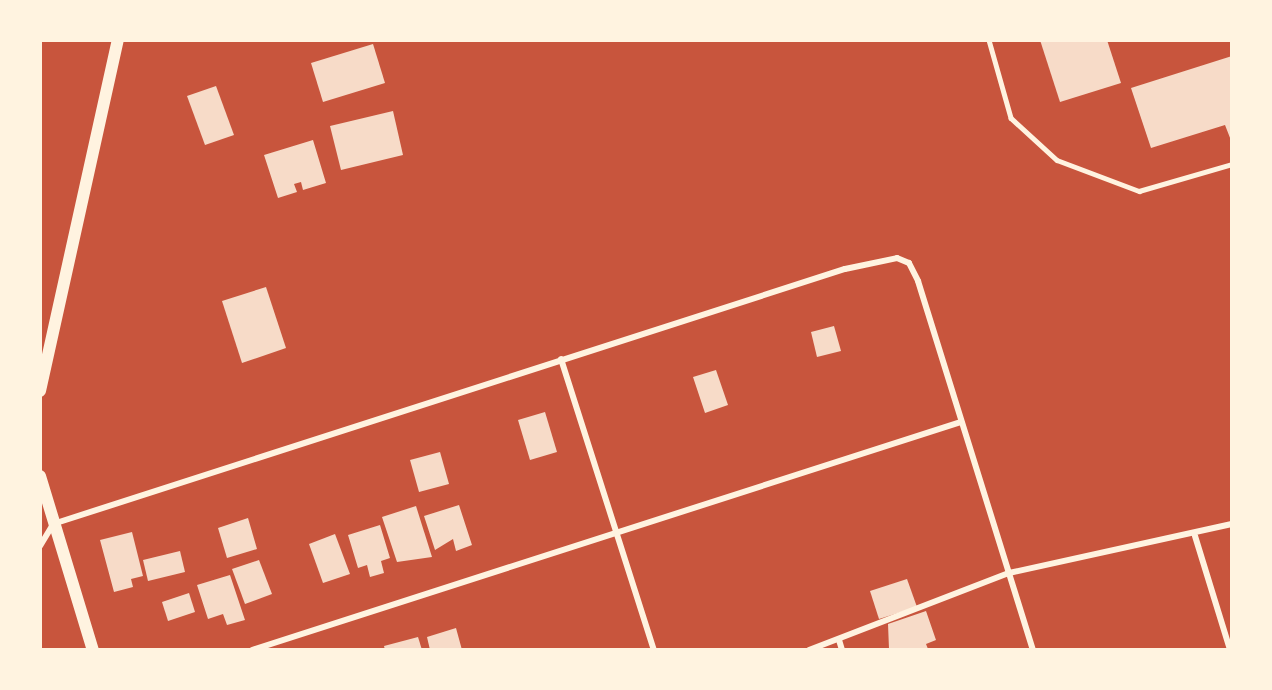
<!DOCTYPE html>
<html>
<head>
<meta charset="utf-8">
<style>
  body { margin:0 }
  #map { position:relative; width:1272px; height:690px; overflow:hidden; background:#c8553d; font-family:"Sofia Sans Condensed",sans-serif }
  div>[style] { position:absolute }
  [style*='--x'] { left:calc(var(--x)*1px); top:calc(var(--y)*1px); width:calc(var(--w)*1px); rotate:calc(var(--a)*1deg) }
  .building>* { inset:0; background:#f7dbc8 }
  .service>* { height:4.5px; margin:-2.25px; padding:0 2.25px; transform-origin:2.25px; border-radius:2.25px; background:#fff3e0 }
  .minor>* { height:6px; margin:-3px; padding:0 3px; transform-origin:3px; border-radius:3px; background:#fff3e0 }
  .secondary>* { height:12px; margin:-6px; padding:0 6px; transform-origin:6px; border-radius:6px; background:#fff3e0 }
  span { translate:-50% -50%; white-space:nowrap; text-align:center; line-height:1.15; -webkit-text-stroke:4.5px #fff3e0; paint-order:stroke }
  .frame { position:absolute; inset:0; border:42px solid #fff3e0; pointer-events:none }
</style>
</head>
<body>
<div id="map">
  <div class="building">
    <div style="clip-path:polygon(1040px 40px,1107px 40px,1121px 83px,1060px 102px)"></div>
    <div style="clip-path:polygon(373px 44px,385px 83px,323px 102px,311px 63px)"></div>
    <div style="clip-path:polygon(1232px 56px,1232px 143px,1225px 125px,1151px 148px,1131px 88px)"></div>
    <div style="clip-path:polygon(216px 86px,234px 135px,205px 145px,187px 96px)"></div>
    <div style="clip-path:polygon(393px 111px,403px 155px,341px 170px,330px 126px)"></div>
    <div style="clip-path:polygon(313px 140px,326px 183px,303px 190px,301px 182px,294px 184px,297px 192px,278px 198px,264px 155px)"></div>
    <div style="clip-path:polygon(266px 287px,286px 348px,242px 363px,222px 301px)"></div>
    <div style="clip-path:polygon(834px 326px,841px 351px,817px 357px,811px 332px)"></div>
    <div style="clip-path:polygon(716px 370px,728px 405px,705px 413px,693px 377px)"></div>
    <div style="clip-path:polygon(545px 412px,557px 452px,530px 460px,518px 420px)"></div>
    <div style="clip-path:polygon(440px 452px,449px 484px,419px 492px,410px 460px)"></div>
    <div style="clip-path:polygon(459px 505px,472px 545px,456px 551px,453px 539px,435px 550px,424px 516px)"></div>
    <div style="clip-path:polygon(416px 506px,432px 557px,397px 562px,382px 517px)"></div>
    <div style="clip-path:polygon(248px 518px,257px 549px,227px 558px,218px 528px)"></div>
    <div style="clip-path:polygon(380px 525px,390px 558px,381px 561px,384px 573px,370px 577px,367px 565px,358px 568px,348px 535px)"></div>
    <div style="clip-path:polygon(132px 532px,143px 576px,131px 579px,133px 587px,114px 592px,100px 540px)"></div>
    <div style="clip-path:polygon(335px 534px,350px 574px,323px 583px,309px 544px)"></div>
    <div style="clip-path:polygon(180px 551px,185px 572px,148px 581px,143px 560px)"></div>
    <div style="clip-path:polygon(259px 560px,272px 594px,245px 604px,232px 569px)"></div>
    <div style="clip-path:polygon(230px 575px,245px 620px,227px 625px,223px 614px,208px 619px,197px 585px)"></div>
    <div style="clip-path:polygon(907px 579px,917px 607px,879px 619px,870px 591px)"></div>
    <div style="clip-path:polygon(189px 593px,195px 612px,168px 621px,162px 602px)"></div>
    <div style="clip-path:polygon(926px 611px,936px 640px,926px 644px,928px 649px,889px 649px,888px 624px)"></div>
    <div style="clip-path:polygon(456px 628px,462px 650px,430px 650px,427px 637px)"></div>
    <div style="clip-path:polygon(418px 637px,422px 650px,385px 650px,384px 646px)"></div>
  </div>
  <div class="service">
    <div style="--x:989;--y:40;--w:81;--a:74.2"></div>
    <div style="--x:1011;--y:118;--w:62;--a:42.4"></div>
    <div style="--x:1057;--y:160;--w:88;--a:20.7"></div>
    <div style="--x:1139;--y:191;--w:97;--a:-16.2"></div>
  </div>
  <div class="minor">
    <div style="--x:561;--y:359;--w:305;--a:72.3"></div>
    <div style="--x:1195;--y:536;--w:119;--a:72.9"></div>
    <div style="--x:40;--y:546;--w:26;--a:-59"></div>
    <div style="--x:53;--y:524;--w:832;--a:-17.85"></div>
    <div style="--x:845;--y:269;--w:53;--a:-11.9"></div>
    <div style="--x:897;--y:258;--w:13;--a:23"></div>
    <div style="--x:909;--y:263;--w:20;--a:63"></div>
    <div style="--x:918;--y:281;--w:387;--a:72.7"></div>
    <div style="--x:839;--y:640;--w:10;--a:73"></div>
    <div style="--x:252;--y:650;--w:745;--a:-17.83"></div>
    <div style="--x:809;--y:650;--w:214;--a:-21.1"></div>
    <div style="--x:1009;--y:573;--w:228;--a:-12.4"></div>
  </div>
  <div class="secondary">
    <div style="--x:40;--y:391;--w:360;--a:-77.5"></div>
    <div style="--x:40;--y:476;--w:182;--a:73.1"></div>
  </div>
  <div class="frame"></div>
</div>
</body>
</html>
